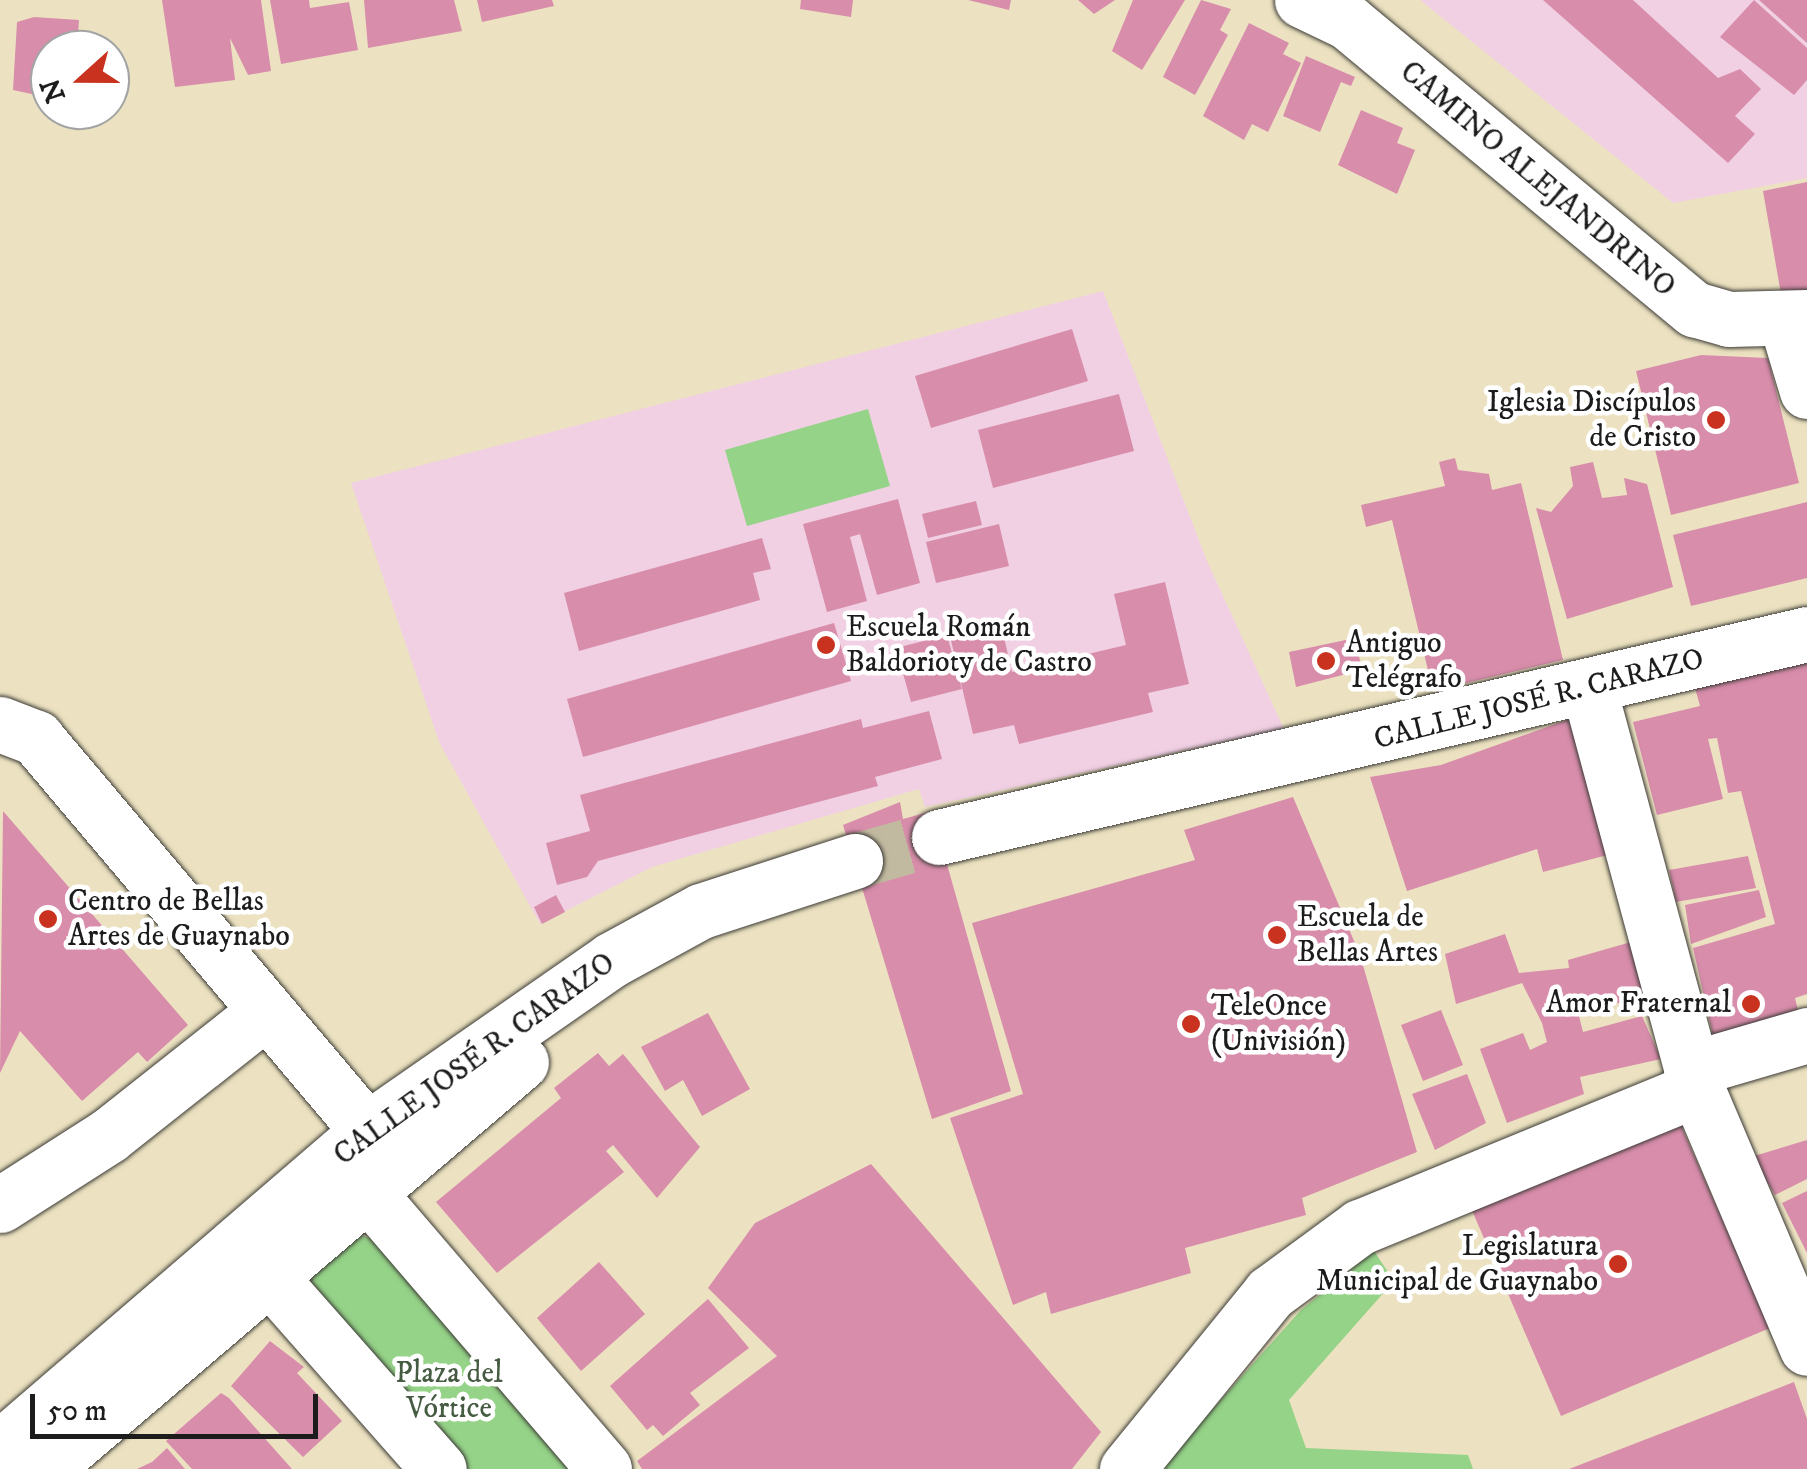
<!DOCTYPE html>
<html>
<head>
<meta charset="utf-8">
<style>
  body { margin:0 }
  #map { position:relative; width:1807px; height:1469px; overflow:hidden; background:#ece2c1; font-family:"IM FELL DW Pica",serif }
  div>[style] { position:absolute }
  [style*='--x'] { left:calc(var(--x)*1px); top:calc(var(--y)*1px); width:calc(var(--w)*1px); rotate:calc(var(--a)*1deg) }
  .built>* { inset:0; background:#f1d0e3 }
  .green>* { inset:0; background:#95d388 }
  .building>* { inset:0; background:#d88dab }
  .minor-tunnel>* { height:55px; margin-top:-27.5px; transform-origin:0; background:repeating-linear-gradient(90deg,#c2baa0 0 55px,transparent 0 83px) }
  .roads { filter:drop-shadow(0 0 2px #3b3a35) drop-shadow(0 0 2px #3b3a35) }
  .minor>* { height:55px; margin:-27.5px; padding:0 27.5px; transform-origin:27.5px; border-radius:27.5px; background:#fff }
  .dots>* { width:28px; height:28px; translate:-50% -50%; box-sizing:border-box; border:5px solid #fff; border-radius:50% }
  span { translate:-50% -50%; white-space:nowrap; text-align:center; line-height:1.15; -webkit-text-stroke:9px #fff; paint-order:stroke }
  .street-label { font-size:30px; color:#1c1c1c }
  .poi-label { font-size:30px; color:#1c1c1c }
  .right { translate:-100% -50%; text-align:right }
  .left { translate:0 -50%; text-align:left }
  .park-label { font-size:30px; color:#465c42 }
  .north { position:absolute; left:30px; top:30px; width:100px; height:100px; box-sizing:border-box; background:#fff; border:2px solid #a4a4a4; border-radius:50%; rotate:249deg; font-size:28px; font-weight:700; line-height:40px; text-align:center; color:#1c1c1c }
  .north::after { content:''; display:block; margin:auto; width:35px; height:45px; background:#c8321e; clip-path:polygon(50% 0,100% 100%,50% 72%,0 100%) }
  .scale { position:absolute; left:30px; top:1394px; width:288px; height:45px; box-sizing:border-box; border:5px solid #1c1c1c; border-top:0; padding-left:12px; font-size:30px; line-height:35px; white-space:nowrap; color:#1c1c1c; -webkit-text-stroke:8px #fff; paint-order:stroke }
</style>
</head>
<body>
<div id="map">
  <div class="built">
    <div style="clip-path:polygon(1420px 0,1807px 0,1807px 178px,1673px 203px)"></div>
    <div style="clip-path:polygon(1103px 291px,1207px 561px,1284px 729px,925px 807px,919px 789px,652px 867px,540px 924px,439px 742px,351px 483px)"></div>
  </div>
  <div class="green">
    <div style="clip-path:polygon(868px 409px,890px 486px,747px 526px,725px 450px)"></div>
    <div style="clip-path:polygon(352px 1234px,371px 1238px,573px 1469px,459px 1469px,305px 1294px,308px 1259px)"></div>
    <div style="clip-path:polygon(1374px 1251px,1394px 1281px,1289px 1400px,1306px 1448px,1468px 1455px,1473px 1469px,1159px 1469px,1301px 1310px)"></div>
  </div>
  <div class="building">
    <div style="clip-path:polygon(162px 0,261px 0,271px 71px,248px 75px,230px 38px,235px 80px,175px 87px)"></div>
    <div style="clip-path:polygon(270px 0,309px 0,310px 8px,349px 2px,358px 50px,281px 64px)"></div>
    <div style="clip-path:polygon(364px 0,454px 0,462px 31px,368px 48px)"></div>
    <div style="clip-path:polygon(477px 0,552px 0,554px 6px,482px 22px)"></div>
    <div style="clip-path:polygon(801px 0,853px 0,851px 17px,800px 9px)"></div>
    <div style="clip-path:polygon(968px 0,1011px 0,1009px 10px)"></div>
    <div style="clip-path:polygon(1078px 0,1115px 0,1094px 14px)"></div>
    <div style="clip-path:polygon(1133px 0,1185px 0,1142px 70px,1112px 51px)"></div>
    <div style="clip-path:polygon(1201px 0,1231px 9px,1220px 30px,1228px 35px,1195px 95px,1163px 77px)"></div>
    <div style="clip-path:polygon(1543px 0,1633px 0,1718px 78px,1740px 69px,1761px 89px,1735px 116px,1755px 134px,1728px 163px)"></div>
    <div style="clip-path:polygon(1754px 0,1807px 48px,1807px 80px,1794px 95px,1720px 37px)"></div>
    <div style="clip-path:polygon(1759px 0,1807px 0,1807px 43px)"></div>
    <div style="clip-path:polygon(34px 17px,79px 20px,77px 50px,50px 50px,50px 98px,13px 90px,17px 22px)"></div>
    <div style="clip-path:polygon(1249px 23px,1289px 43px,1283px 54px,1301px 63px,1268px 132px,1252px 124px,1244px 140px,1203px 116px)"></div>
    <div style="clip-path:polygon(1306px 56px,1355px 77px,1351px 86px,1341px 82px,1320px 132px,1283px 116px)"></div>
    <div style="clip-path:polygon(1361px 110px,1403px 128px,1397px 143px,1415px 150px,1397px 194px,1338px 165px)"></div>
    <div style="clip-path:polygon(1807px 182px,1807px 294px,1782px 300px,1763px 191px)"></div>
    <div style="clip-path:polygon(1072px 329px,1088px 381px,931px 428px,915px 376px)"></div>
    <div style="clip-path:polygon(1701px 355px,1768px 358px,1799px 483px,1671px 515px,1636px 371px)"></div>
    <div style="clip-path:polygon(1119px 394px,1134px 451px,993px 488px,978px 430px)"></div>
    <div style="clip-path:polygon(1455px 458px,1458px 470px,1489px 474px,1492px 490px,1521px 483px,1563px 660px,1433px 691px,1392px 520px,1366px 527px,1361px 505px,1445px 486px,1439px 462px)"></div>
    <div style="clip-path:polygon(1593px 462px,1602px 498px,1627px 495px,1624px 478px,1647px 484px,1673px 587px,1567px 619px,1536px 508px,1551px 512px,1573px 486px,1570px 467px)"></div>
    <div style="clip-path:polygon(898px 499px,920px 583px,877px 595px,860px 534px,850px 537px,867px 601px,827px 612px,803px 524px)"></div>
    <div style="clip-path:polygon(976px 501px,982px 525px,928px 538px,922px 514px)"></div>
    <div style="clip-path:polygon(1807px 502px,1807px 578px,1691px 606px,1673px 535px)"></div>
    <div style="clip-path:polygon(999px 524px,1009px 566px,936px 583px,926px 542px)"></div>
    <div style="clip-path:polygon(762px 538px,771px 569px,753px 573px,760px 600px,579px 651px,564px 593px)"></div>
    <div style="clip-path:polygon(1165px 582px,1189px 684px,1148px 693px,1153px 712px,1019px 744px,1014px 725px,973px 734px,949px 632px,1000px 620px,1012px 672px,1126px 645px,1114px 594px)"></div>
    <div style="clip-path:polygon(834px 623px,851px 681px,583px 757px,567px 699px)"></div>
    <div style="clip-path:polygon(947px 635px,962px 689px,911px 702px,896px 648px)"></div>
    <div style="clip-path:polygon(1355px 638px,1362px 670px,1296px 687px,1289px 652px)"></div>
    <div style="clip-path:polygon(1807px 661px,1807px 994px,1795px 998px,1798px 1010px,1713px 1036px,1693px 948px,1775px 924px,1741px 791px,1728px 793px,1717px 738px,1708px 739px,1723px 799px,1657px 815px,1633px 722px,1700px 706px,1695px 688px)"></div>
    <div style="clip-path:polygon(929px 711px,942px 759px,875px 777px,878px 786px,598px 861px,587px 877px,557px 885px,546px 843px,590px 831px,580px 795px,861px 719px,863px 728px)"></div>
    <div style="clip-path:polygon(1575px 717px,1611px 854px,1543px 872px,1537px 849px,1407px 891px,1370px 777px,1441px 765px)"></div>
    <div style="clip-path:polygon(1293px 797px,1360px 955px,1417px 1152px,1302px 1198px,1306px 1215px,1185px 1248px,1191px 1273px,1051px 1314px,1046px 1292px,1013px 1305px,950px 1118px,1023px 1094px,972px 923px,1195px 860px,1184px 830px)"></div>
    <div style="clip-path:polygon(900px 802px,903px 819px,932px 811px,1011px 1091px,932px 1119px,843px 825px)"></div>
    <div style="clip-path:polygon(3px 811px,188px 1025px,147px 1062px,138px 1052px,82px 1101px,20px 1031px,0 1073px)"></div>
    <div style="clip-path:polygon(1748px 856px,1756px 888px,1676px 902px,1669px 870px)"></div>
    <div style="clip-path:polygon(1759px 890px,1766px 917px,1691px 944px,1685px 905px)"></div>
    <div style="clip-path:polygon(556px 895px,565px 912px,542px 924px,534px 907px)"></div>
    <div style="clip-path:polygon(1505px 934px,1519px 973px,1569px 968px,1568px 960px,1631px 942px,1646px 997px,1578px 1012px,1583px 1032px,1642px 1016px,1661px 1059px,1580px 1077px,1584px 1094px,1507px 1123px,1480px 1049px,1523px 1033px,1530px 1050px,1547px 1042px,1542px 1023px,1522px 983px,1456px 1004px,1445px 954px)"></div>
    <div style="clip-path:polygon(1441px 1010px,1463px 1065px,1423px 1081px,1401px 1025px)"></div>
    <div style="clip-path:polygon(708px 1013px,750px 1089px,702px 1116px,683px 1080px,665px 1091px,641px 1047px)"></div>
    <div style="clip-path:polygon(598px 1053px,609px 1066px,623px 1054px,700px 1147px,657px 1198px,613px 1145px,606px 1151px,624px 1172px,497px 1273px,436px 1202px,561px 1098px,554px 1088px)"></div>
    <div style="clip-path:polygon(1467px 1074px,1486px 1123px,1435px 1150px,1412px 1094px)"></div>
    <div style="clip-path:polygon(1675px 1112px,1770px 1328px,1561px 1416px,1467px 1199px)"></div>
    <div style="clip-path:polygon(1807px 1140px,1807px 1179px,1775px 1195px,1751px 1157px)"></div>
    <div style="clip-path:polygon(871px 1164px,1101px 1432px,1072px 1469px,642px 1469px,637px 1461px,777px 1356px,708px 1288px,755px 1223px)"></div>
    <div style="clip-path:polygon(1807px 1191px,1807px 1253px,1782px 1203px)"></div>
    <div style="clip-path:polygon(599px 1262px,645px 1314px,581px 1371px,537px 1318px)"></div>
    <div style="clip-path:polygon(708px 1299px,749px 1348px,690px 1393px,700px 1405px,663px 1436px,653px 1425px,647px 1430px,610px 1386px)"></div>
    <div style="clip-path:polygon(270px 1341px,304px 1367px,297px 1373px,342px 1421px,303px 1457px,231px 1386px)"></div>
    <div style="clip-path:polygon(1794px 1382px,1807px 1419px,1807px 1469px,1569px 1469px)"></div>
    <div style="clip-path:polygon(221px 1393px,229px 1398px,292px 1469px,192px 1469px,166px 1441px)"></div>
    <div style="clip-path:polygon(167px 1448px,185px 1469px,137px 1469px,152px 1462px)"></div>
  </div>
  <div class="minor-tunnel">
    <div style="--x:855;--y:861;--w:87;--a:-15.9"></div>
  </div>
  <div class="roads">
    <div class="minor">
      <div style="--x:1302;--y:0;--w:51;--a:25.6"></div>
      <div style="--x:1348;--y:22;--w:450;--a:39.7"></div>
      <div style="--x:1694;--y:309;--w:36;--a:16"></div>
      <div style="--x:1729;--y:319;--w:78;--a:-1.5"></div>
      <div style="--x:1786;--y:321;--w:73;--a:73.3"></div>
      <div style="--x:1589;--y:689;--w:414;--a:74.9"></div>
      <div style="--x:1697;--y:1089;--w:281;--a:67"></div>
      <div style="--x:0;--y:724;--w:39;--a:21"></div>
      <div style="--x:36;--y:738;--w:514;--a:49.81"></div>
      <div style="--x:939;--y:837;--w:891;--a:-13.16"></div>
      <div style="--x:1691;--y:1069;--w:121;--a:-16.3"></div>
      <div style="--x:343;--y:1164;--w:401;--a:49.4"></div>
      <div style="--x:0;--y:1205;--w:128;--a:-32.6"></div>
      <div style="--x:108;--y:1136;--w:201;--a:-38.3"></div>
      <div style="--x:243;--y:1247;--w:296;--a:48.6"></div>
      <div style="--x:0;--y:1448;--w:503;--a:-40.72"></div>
      <div style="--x:381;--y:1120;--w:280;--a:-34.8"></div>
      <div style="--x:611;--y:960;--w:102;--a:-28.6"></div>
      <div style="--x:701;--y:911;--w:162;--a:-18"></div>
      <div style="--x:44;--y:1469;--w:627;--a:-40.47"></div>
      <div style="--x:1127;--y:1469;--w:227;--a:-50.9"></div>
      <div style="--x:1270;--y:1293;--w:112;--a:-36.3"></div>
      <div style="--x:1360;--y:1227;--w:364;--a:-22.3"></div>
    </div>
  </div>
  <div class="dots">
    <div style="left:1716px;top:420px;background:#c8321e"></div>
    <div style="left:826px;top:645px;background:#c8321e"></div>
    <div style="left:1326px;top:661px;background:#c8321e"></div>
    <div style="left:48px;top:919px;background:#c8321e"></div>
    <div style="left:1277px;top:935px;background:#c8321e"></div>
    <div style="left:1751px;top:1004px;background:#c8321e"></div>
    <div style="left:1191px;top:1024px;background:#c8321e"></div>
    <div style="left:1618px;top:1264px;background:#c8321e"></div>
  </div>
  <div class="street-label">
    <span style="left:1537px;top:180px;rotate:40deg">CAMINO ALEJANDRINO</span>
    <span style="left:1539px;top:700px;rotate:-14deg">CALLE JOSÉ R. CARAZO</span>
    <span style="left:475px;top:1060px;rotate:-36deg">CALLE JOSÉ R. CARAZO</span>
  </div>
  <div class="poi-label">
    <span class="right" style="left:1696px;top:420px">Iglesia Discípulos<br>de Cristo</span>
    <span class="left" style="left:846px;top:645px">Escuela Román<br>Baldorioty de Castro</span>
    <span class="left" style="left:1346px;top:661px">Antiguo<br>Telégrafo</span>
    <span class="left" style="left:68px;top:919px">Centro de Bellas<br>Artes de Guaynabo</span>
    <span class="left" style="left:1297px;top:935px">Escuela de<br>Bellas Artes</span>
    <span class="right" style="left:1731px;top:1004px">Amor Fraternal</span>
    <span class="left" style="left:1211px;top:1024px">TeleOnce<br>(Univisión)</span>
    <span class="right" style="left:1598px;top:1264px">Legislatura<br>Municipal de Guaynabo</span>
  </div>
  <div class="park-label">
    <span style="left:449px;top:1391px">Plaza del<br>Vórtice</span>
  </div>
  <div class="north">N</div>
  <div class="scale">50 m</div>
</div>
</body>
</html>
